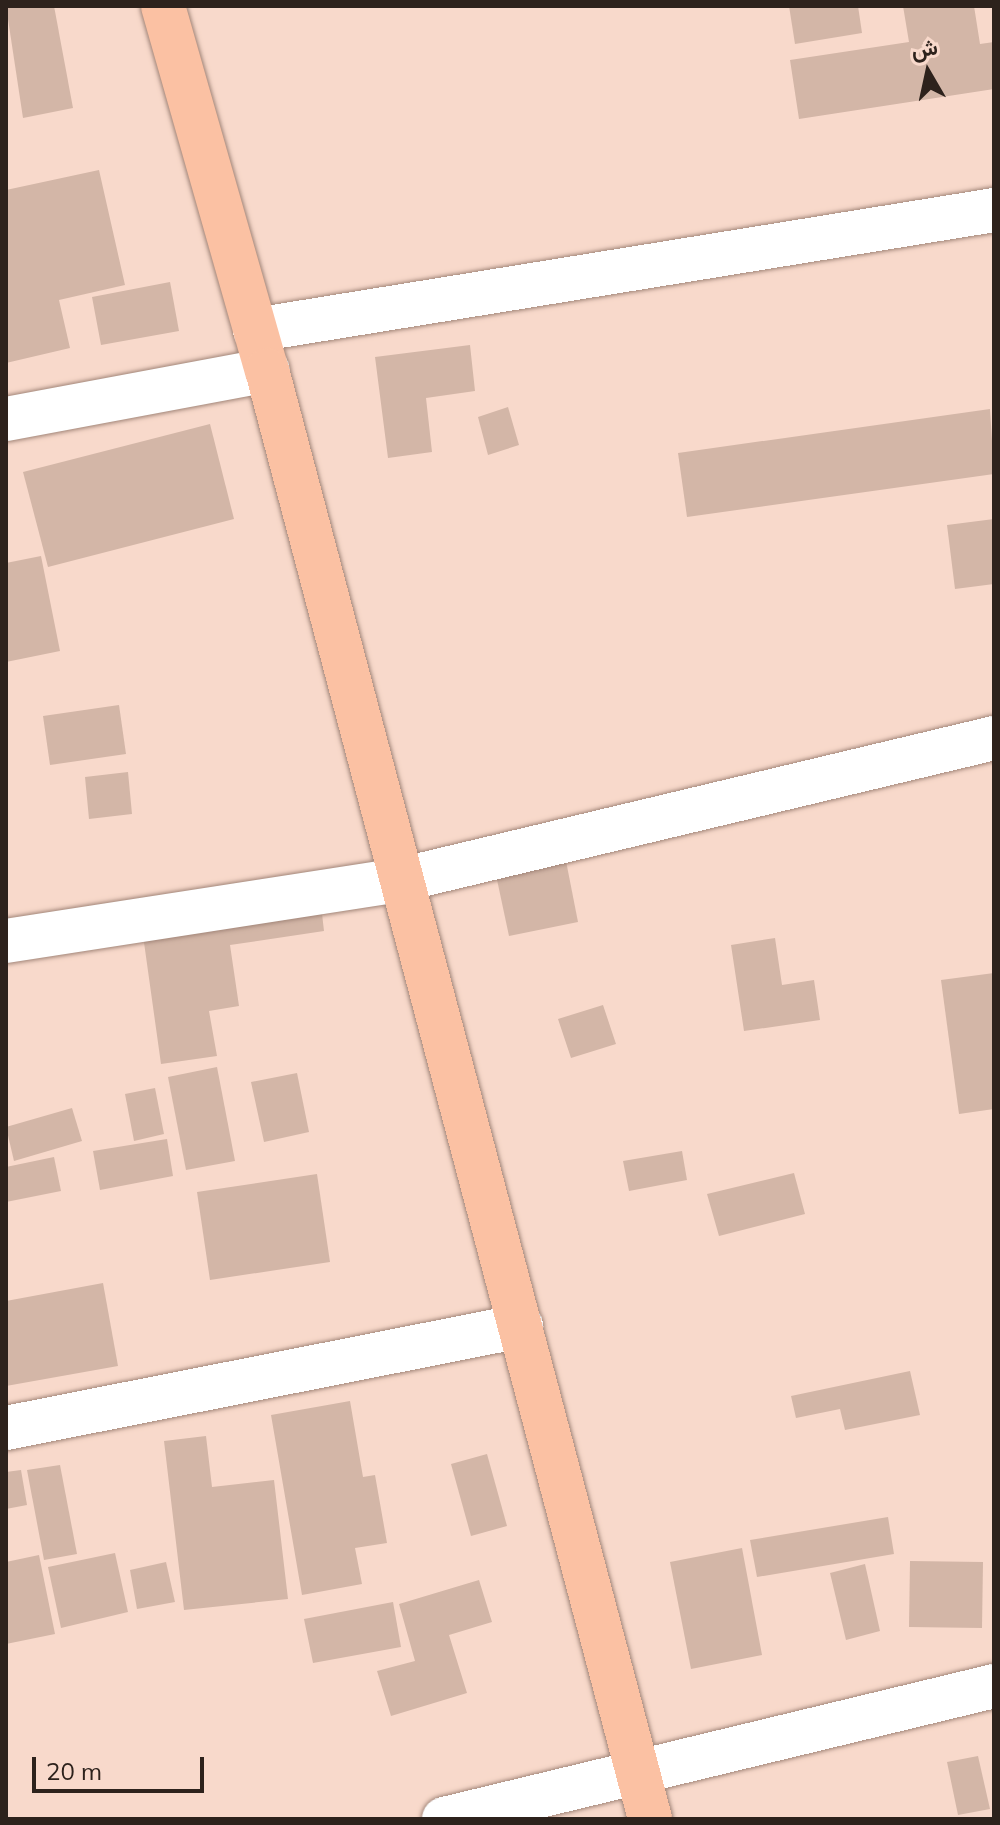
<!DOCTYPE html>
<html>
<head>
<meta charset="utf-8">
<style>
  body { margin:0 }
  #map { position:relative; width:1000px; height:1825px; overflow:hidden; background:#f8d9cb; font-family:Mulish,Vazirmatn,sans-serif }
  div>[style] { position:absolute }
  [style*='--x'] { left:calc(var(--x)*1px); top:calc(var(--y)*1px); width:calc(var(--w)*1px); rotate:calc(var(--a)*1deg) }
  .building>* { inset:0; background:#d3b6a7 }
  .roads { filter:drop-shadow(0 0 2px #a28679) drop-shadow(0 0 2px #a28679) }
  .minor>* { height:44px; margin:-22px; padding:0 22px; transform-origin:22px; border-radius:22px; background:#fff }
  .major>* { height:44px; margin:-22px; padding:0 22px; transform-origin:22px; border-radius:22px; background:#fbc1a3 }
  span { translate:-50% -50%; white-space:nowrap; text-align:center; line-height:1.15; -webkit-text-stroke:8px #f8d9cb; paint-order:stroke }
  .frame { position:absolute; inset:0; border:8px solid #2d221c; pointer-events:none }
  .north { position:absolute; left:888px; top:32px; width:80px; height:80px; -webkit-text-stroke:6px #f8d9cb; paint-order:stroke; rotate:351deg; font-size:22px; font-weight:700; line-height:32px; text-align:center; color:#2d221c }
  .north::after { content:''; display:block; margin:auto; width:28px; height:36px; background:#2d221c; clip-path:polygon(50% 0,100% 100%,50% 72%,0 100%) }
  .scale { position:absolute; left:32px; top:1757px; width:172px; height:36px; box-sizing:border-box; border:4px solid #2d221c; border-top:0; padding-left:10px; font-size:24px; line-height:28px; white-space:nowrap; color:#2d221c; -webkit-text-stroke:6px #f8d9cb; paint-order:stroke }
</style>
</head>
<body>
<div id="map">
  <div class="building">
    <div style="clip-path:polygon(6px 6px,54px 6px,73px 108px,23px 118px)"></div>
    <div style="clip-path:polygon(789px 6px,858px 6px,862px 33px,795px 44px)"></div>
    <div style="clip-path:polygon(903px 6px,974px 6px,980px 44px,994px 42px,994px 89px,799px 119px,790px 60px,909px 42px)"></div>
    <div style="clip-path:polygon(99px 170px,125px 285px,59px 300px,70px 348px,6px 363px,6px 190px)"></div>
    <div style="clip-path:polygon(170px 282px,179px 331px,101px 345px,92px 297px)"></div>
    <div style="clip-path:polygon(470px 345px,475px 391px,426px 398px,432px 452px,388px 458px,375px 357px)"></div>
    <div style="clip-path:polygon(508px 407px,519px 445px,488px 455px,478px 417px)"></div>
    <div style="clip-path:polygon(990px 409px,994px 474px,687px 517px,678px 453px)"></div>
    <div style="clip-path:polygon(210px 424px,234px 519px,48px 567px,23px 472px)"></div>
    <div style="clip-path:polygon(994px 519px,994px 584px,955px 589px,947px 525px)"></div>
    <div style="clip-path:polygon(41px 556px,60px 651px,6px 662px,6px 563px)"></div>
    <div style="clip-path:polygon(119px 705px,126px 754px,50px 765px,43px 716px)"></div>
    <div style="clip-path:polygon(128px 772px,132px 814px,89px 819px,85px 777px)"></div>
    <div style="clip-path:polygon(566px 861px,578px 922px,509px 936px,496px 875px)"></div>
    <div style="clip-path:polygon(320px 896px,324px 931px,230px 945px,239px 1006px,209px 1011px,217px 1056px,161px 1064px,141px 921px)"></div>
    <div style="clip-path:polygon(775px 938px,782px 985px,814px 980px,820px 1020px,744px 1031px,731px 945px)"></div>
    <div style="clip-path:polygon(994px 973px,994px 1109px,959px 1114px,941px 980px)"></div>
    <div style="clip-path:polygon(603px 1005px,616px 1044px,571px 1058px,558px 1019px)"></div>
    <div style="clip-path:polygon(217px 1067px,235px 1161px,186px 1170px,168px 1077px)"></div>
    <div style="clip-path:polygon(297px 1073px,309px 1132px,264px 1142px,251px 1082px)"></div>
    <div style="clip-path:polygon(155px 1088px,164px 1134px,134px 1141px,125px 1094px)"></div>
    <div style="clip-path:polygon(72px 1108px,82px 1141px,14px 1161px,6px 1127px)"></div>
    <div style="clip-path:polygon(167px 1139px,173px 1176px,100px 1190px,93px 1151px)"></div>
    <div style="clip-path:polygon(682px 1151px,687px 1180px,629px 1191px,623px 1161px)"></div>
    <div style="clip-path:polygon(54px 1157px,61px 1191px,6px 1202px,6px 1167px)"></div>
    <div style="clip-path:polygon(794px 1173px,805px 1214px,719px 1236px,707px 1194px)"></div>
    <div style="clip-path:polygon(317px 1174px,330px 1262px,210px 1280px,197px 1192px)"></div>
    <div style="clip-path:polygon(103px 1283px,118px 1366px,6px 1386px,6px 1301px)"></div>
    <div style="clip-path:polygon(910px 1371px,920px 1415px,845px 1430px,840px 1409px,796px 1418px,791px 1396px)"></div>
    <div style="clip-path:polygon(350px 1401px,363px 1477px,375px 1475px,387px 1543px,355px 1548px,362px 1584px,302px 1595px,271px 1415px)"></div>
    <div style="clip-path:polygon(206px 1436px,212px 1487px,274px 1480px,288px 1599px,184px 1610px,164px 1441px)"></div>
    <div style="clip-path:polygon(487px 1454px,507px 1526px,471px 1536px,451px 1464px)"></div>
    <div style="clip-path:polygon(60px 1465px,77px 1554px,44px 1560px,27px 1470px)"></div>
    <div style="clip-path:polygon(21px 1470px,27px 1505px,6px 1509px,6px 1472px)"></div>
    <div style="clip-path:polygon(888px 1517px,894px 1554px,757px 1577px,750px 1540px)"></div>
    <div style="clip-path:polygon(742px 1548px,762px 1655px,691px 1669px,670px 1562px)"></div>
    <div style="clip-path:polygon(115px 1553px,128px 1612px,61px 1628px,48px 1567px)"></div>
    <div style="clip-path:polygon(39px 1555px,55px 1634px,6px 1644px,6px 1562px)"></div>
    <div style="clip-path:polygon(910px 1561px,983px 1562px,982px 1628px,909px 1627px)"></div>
    <div style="clip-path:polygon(166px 1562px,175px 1602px,137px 1609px,130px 1570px)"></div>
    <div style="clip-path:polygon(865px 1564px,880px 1631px,846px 1640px,830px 1573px)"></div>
    <div style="clip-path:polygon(479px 1580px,492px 1622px,449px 1635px,467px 1693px,391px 1716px,377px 1671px,415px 1661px,399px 1604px)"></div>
    <div style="clip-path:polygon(393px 1602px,401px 1647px,313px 1663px,304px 1619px)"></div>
    <div style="clip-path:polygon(978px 1756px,990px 1809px,958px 1815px,947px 1762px)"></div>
  </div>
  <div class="roads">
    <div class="minor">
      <div style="--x:255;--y:330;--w:749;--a:-9.22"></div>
      <div style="--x:6;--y:419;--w:266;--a:-10.6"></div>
      <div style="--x:6;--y:941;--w:399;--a:-8.8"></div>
      <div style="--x:400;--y:880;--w:611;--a:-13.44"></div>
      <div style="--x:6;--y:1428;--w:525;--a:-11.2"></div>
      <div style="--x:444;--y:1819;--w:566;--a:-13.59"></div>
    </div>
    <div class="major">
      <div style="--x:163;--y:6;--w:379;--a:74.1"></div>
      <div style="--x:267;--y:370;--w:1499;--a:75.19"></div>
    </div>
  </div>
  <div class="frame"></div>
  <div class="north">ش</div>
  <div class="scale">20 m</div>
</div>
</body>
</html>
